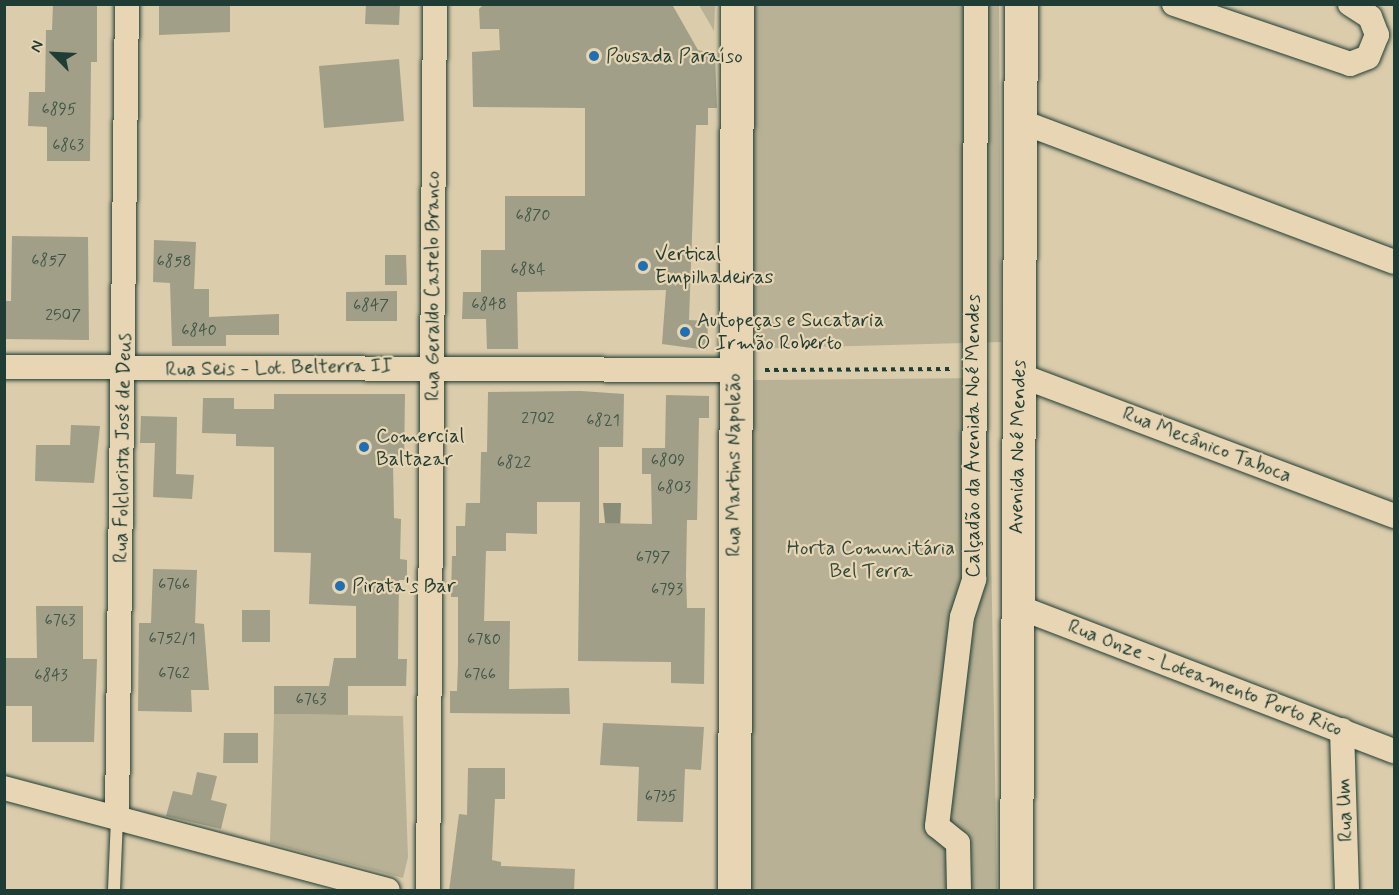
<!DOCTYPE html>
<html>
<head>
<meta charset="utf-8">
<style>
  body { margin:0 }
  #map { position:relative; width:1399px; height:895px; overflow:hidden; background:#dbccac; font-family:Mynerve,sans-serif }
  div>[style] { position:absolute }
  [style*='--x'] { left:calc(var(--x)*1px); top:calc(var(--y)*1px); width:calc(var(--w)*1px); rotate:calc(var(--a)*1deg) }
  .green>* { inset:0; background:#b8b195 }
  .water>* { inset:0; background:#898d78 }
  .building>* { inset:0; background:#a19f87 }
  .path>* { height:4px; margin-top:-2px; transform-origin:0; background:repeating-linear-gradient(90deg,#1f3d34 0 4.5px,transparent 0 9px) }
  .roads { filter:drop-shadow(0 0 2px #1f3d34) drop-shadow(0 0 2px #1f3d34) }
  .lane>* { height:12px; margin:-6px; padding:0 6px; transform-origin:6px; border-radius:6px; background:#e7d5b3 }
  .street>* { height:24px; margin:-12px; padding:0 12px; transform-origin:12px; border-radius:12px; background:#e7d5b3 }
  .secondary>* { height:33px; margin:-16.5px; padding:0 16.5px; transform-origin:16.5px; border-radius:16.5px; background:#e7d5b3 }
  .dots>* { width:16px; height:16px; translate:-50% -50%; box-sizing:border-box; border:3px solid #e7d5b3; border-radius:50% }
  span { translate:-50% -50%; white-space:nowrap; text-align:center; line-height:1.15; -webkit-text-stroke:4.5px #e7d5b3; paint-order:stroke }
  .number-label { font-size:16px; color:#405649 }
  .number-label span { -webkit-text-stroke-width:0 }
  .poi-label { font-size:20px; color:#1f3d34 }
  .left { translate:0 -50%; text-align:left }
  .street-label { font-size:20px; color:#1f3d34 }
  .park-label { font-size:20px; color:#2e493e }
  .frame { position:absolute; inset:0; border:6px solid #1f3d34; pointer-events:none }
  .north { position:absolute; left:24px; top:24px; width:60px; height:60px; -webkit-text-stroke:4px #e7d5b3; paint-order:stroke; rotate:294deg; font-size:16px; font-weight:700; line-height:24px; text-align:center; color:#1f3d34 }
  .north::after { content:''; display:block; margin:auto; width:21px; height:27px; background:#1f3d34; clip-path:polygon(50% 0,100% 100%,50% 72%,0 100%) }
</style>
</head>
<body>
<div id="map">
  <div class="green">
    <div style="clip-path:polygon(699px 5px,715px 5px,714px 31px)"></div>
    <div style="clip-path:polygon(751px 5px,999px 5px,1001px 342px,748px 349px)"></div>
    <div style="clip-path:polygon(988px 378px,997px 890px,749px 890px,750px 380px)"></div>
    <div style="clip-path:polygon(274px 714px,403px 716px,408px 857px,403px 878px,270px 843px)"></div>
  </div>
  <div class="water">
    <div style="clip-path:polygon(603px 503px,621px 503px,620px 532px,606px 532px)"></div>
  </div>
  <div class="building">
    <div style="clip-path:polygon(53px 4px,97px 4px,97px 62px,91px 62px,90px 161px,47px 161px,47px 127px,28px 126px,29px 92px,45px 92px,46px 30px,52px 30px)"></div>
    <div style="clip-path:polygon(159px 4px,230px 4px,230px 32px,159px 35px)"></div>
    <div style="clip-path:polygon(366px 4px,400px 4px,399px 25px,365px 24px)"></div>
    <div style="clip-path:polygon(483px 5px,673px 6px,698px 50px,715px 54px,717px 108px,708px 108px,708px 125px,696px 125px,689px 320px,708px 321px,707px 350px,662px 344px,666px 290px,517px 292px,518px 349px,487px 349px,486px 319px,462px 319px,463px 292px,481px 292px,481px 250px,505px 250px,505px 196px,585px 196px,585px 108px,473px 107px,472px 52px,500px 50px,499px 29px,480px 29px,479px 9px)"></div>
    <div style="clip-path:polygon(399px 59px,404px 121px,324px 128px,319px 66px)"></div>
    <div style="clip-path:polygon(12px 236px,88px 237px,89px 340px,4px 339px,4px 301px,11px 301px)"></div>
    <div style="clip-path:polygon(154px 240px,196px 242px,194px 289px,209px 289px,209px 317px,279px 314px,279px 335px,226px 335px,226px 346px,172px 346px,170px 283px,153px 282px)"></div>
    <div style="clip-path:polygon(385px 255px,406px 255px,407px 285px,385px 285px)"></div>
    <div style="clip-path:polygon(397px 291px,397px 321px,346px 321px,346px 292px)"></div>
    <div style="clip-path:polygon(581px 391px,624px 394px,623px 447px,599px 447px,599px 523px,652px 524px,651px 474px,642px 474px,642px 448px,665px 448px,666px 395px,709px 396px,709px 418px,699px 418px,697px 520px,687px 520px,686px 575px,687px 608px,705px 608px,704px 684px,671px 683px,671px 662px,578px 661px,580px 502px,537px 502px,537px 534px,506px 533px,506px 551px,486px 551px,484px 621px,510px 621px,509px 689px,569px 688px,570px 714px,450px 713px,450px 691px,457px 691px,458px 663px,458px 597px,451px 597px,452px 556px,456px 556px,456px 526px,465px 526px,466px 503px,480px 503px,481px 452px,487px 452px,488px 392px)"></div>
    <div style="clip-path:polygon(274px 394px,405px 394px,404px 463px,393px 462px,394px 518px,401px 519px,400px 559px,407px 560px,407px 580px,399px 580px,398px 659px,407px 659px,406px 686px,348px 686px,348px 715px,274px 714px,274px 686px,329px 686px,334px 658px,356px 658px,356px 606px,309px 604px,311px 553px,274px 552px,274px 447px,236px 446px,236px 434px,202px 433px,203px 398px,234px 398px,234px 409px,274px 409px)"></div>
    <div style="clip-path:polygon(141px 416px,177px 417px,176px 474px,194px 475px,192px 499px,153px 497px,155px 443px,140px 443px)"></div>
    <div style="clip-path:polygon(71px 425px,100px 426px,94px 483px,35px 481px,36px 445px,70px 445px)"></div>
    <div style="clip-path:polygon(153px 569px,197px 570px,195px 623px,204px 624px,209px 690px,191px 690px,192px 712px,138px 711px,139px 623px,151px 623px)"></div>
    <div style="clip-path:polygon(36px 606px,83px 606px,83px 659px,97px 659px,94px 742px,32px 742px,32px 706px,6px 706px,6px 658px,37px 658px)"></div>
    <div style="clip-path:polygon(242px 610px,270px 610px,270px 642px,242px 642px)"></div>
    <div style="clip-path:polygon(603px 723px,704px 727px,701px 770px,685px 769px,683px 822px,637px 821px,639px 767px,600px 765px)"></div>
    <div style="clip-path:polygon(224px 733px,258px 733px,258px 763px,223px 763px)"></div>
    <div style="clip-path:polygon(468px 768px,505px 768px,505px 799px,495px 799px,492px 860px,501px 862px,501px 866px,575px 869px,574px 891px,449px 891px,459px 814px,467px 815px)"></div>
    <div style="clip-path:polygon(197px 772px,217px 776px,211px 800px,227px 804px,221px 829px,166px 816px,173px 791px,192px 795px)"></div>
  </div>
  <div class="path">
    <div style="--x:765;--y:370;--w:187;--a:-0.3"></div>
  </div>
  <div class="roads">
    <div class="lane">
      <div style="--x:114;--y:890;--w:73;--a:-87.6"></div>
    </div>
    <div class="street">
      <div style="--x:1174;--y:4;--w:186;--a:18.8"></div>
      <div style="--x:1350;--y:64;--w:19;--a:-21"></div>
      <div style="--x:1368;--y:57;--w:24;--a:-68"></div>
      <div style="--x:1377;--y:35;--w:19;--a:-111"></div>
      <div style="--x:1370;--y:17;--w:24;--a:-147"></div>
      <div style="--x:1022;--y:122;--w:397;--a:20.6"></div>
      <div style="--x:4;--y:367;--w:730;--a:0.24"></div>
      <div style="--x:1019;--y:375;--w:401;--a:20.6"></div>
      <div style="--x:1016;--y:606;--w:405;--a:21"></div>
      <div style="--x:1342;--y:730;--w:160;--a:88.2"></div>
      <div style="--x:4;--y:788;--w:397;--a:14.9"></div>
      <div style="--x:117;--y:817;--w:813;--a:-89.3"></div>
      <div style="--x:428;--y:890;--w:886;--a:-89.55"></div>
      <div style="--x:959;--y:890;--w:47;--a:-91.2"></div>
      <div style="--x:958;--y:843;--w:27;--a:-141"></div>
      <div style="--x:937;--y:826;--w:210;--a:-83.2"></div>
      <div style="--x:962;--y:617;--w:40;--a:-72"></div>
      <div style="--x:974;--y:579;--w:575;--a:-89.8"></div>
    </div>
    <div class="secondary">
      <div style="--x:734;--y:890;--w:886;--a:-89.81"></div>
      <div style="--x:1016;--y:890;--w:886;--a:-89.68"></div>
    </div>
  </div>
  <div class="dots">
    <div style="left:594px;top:56px;background:#1f6fb2"></div>
    <div style="left:643px;top:266px;background:#1f6fb2"></div>
    <div style="left:685px;top:332px;background:#1f6fb2"></div>
    <div style="left:364px;top:447px;background:#1f6fb2"></div>
    <div style="left:340px;top:586px;background:#1f6fb2"></div>
  </div>
  <div class="number-label">
    <span style="left:59px;top:110px">6895</span>
    <span style="left:68px;top:146px">6863</span>
    <span style="left:533px;top:216px">6870</span>
    <span style="left:49px;top:261px">6857</span>
    <span style="left:174px;top:262px">6858</span>
    <span style="left:528px;top:270px">6884</span>
    <span style="left:489px;top:305px">6848</span>
    <span style="left:371px;top:306px">6847</span>
    <span style="left:63px;top:316px">2507</span>
    <span style="left:199px;top:331px">6840</span>
    <span style="left:538px;top:419px">2702</span>
    <span style="left:603px;top:421px">6821</span>
    <span style="left:668px;top:461px">6809</span>
    <span style="left:514px;top:463px">6822</span>
    <span style="left:674px;top:488px">6803</span>
    <span style="left:653px;top:558px">6797</span>
    <span style="left:174px;top:585px">6766</span>
    <span style="left:667px;top:590px">6793</span>
    <span style="left:60px;top:621px">6763</span>
    <span style="left:172px;top:639px">6752/1</span>
    <span style="left:484px;top:640px">6780</span>
    <span style="left:174px;top:674px">6762</span>
    <span style="left:480px;top:675px">6766</span>
    <span style="left:51px;top:676px">6843</span>
    <span style="left:311px;top:700px">6763</span>
    <span style="left:661px;top:797px">6735</span>
  </div>
  <div class="poi-label">
    <span class="left" style="left:606px;top:56px">Pousada Paraíso</span>
    <span class="left" style="left:655px;top:266px">Vertical<br>Empilhadeiras</span>
    <span class="left" style="left:697px;top:332px">Autopeças e Sucataria<br>O Irmão Roberto</span>
    <span class="left" style="left:376px;top:448px">Comercial<br>Baltazar</span>
    <span class="left" style="left:352px;top:586px">Pirata's Bar</span>
  </div>
  <div class="street-label">
    <span style="left:433px;top:286px;rotate:-90deg">Rua Geraldo Castelo Branco</span>
    <span style="left:279px;top:368px;rotate:-1deg">Rua Seis - Lot. Belterra II</span>
    <span style="left:973px;top:436px;rotate:-90deg">Calçadão da Avenida Noé Mendes</span>
    <span style="left:1207px;top:445px;rotate:21deg">Rua Mecânico Taboca</span>
    <span style="left:1018px;top:447px;rotate:-89deg">Avenida Noé Mendes</span>
    <span style="left:123px;top:448px;rotate:-89deg">Rua Folclorista José de Deus</span>
    <span style="left:734px;top:465px;rotate:-90deg">Rua Martins Napoleão</span>
    <span style="left:1205px;top:678px;rotate:21deg">Rua Onze - Loteamento Porto Rico</span>
    <span style="left:1345px;top:810px;rotate:-92deg">Rua Um</span>
  </div>
  <div class="park-label">
    <span style="left:871px;top:560px">Horta Comunitária<br>Bel Terra</span>
  </div>
  <div class="frame"></div>
  <div class="north">N</div>
</div>
</body>
</html>
